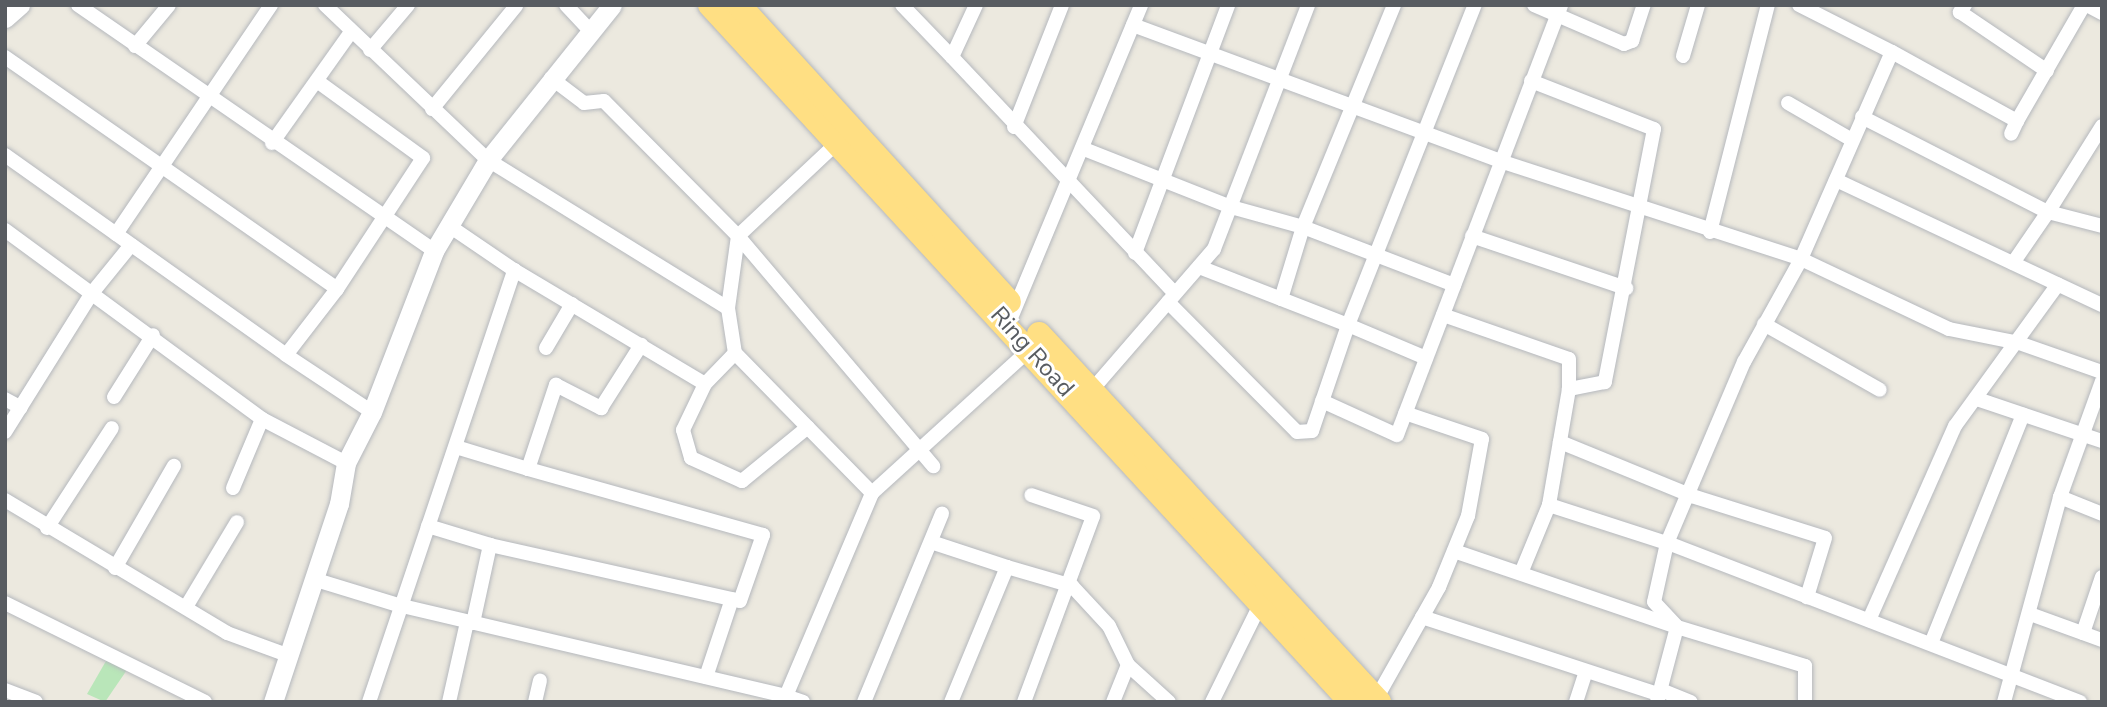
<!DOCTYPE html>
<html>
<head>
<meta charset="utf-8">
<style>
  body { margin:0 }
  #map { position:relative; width:2107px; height:707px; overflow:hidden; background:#ece9df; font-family:"Nunito Sans",sans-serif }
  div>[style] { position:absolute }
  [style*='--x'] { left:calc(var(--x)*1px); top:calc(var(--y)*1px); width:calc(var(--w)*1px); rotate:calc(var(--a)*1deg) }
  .green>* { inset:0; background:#b9e6b9 }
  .roads { filter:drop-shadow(0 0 2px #b5b8bd) drop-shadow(0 0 2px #b5b8bd) }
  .street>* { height:14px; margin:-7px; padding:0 7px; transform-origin:7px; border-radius:7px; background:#fff }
  .secondary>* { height:19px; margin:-9.5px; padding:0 9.5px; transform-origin:9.5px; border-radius:9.5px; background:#fff }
  .highway>* { height:24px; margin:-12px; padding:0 12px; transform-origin:12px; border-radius:12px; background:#ffdf83 }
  span { translate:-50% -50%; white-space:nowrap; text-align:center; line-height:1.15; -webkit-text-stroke:6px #fff; paint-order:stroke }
  .street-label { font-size:24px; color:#585c61 }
  .frame { position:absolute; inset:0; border:7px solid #585c61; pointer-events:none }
</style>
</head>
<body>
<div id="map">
  <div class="green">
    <div style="clip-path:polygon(110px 654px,131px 664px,105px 702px,87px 694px)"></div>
  </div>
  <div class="roads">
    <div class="street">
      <div style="--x:78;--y:5;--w:433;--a:34.6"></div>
      <div style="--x:325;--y:5;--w:225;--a:43.6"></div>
      <div style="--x:488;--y:160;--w:282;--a:31.7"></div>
      <div style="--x:566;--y:5;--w:35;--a:47"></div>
      <div style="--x:902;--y:5;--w:72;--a:46.1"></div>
      <div style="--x:976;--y:5;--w:57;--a:114.8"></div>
      <div style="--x:952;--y:57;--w:325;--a:46.7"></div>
      <div style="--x:1534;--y:5;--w:98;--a:23.4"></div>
      <div style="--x:1624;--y:44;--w:9;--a:-21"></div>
      <div style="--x:1632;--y:41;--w:38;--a:-72"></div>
      <div style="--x:1965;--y:5;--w:9;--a:126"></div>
      <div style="--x:1960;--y:12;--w:105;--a:34.1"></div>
      <div style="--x:2087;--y:5;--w:17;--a:28"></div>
      <div style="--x:1133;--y:25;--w:391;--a:20.3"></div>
      <div style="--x:1500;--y:161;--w:317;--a:18"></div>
      <div style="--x:1801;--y:259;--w:226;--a:-66.3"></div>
      <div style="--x:1892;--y:52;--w:104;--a:-153.2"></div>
      <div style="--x:135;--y:46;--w:53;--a:-50.3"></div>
      <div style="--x:370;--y:50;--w:59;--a:-49.8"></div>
      <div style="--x:1892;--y:52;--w:143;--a:28.9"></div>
      <div style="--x:2017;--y:121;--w:14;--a:115"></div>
      <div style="--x:1683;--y:56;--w:53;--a:-73.6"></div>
      <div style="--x:5;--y:57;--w:405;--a:34.9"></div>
      <div style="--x:337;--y:289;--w:83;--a:127.7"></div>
      <div style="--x:286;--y:355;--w:103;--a:33.5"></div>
      <div style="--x:551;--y:78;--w:41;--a:37.1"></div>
      <div style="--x:584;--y:103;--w:20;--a:-6"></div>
      <div style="--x:604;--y:101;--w:190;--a:45.2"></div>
      <div style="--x:738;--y:236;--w:302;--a:49.7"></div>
      <div style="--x:317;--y:81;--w:131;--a:36"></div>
      <div style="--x:423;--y:158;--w:157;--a:123.3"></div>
      <div style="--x:1531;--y:81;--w:132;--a:21.3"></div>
      <div style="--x:1654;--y:129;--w:258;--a:101"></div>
      <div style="--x:1605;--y:382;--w:37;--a:169"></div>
      <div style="--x:1569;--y:389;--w:118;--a:99.8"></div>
      <div style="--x:1549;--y:505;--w:124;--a:17.9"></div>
      <div style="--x:1667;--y:543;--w:60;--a:102.4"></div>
      <div style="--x:1654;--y:602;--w:34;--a:47"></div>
      <div style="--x:1677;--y:627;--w:134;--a:16.9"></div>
      <div style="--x:1805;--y:666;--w:36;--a:90"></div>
      <div style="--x:1788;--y:103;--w:74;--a:30"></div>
      <div style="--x:432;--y:109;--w:133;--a:-50.8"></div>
      <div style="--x:1862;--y:117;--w:209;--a:27.1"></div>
      <div style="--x:2048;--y:212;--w:62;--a:124.5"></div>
      <div style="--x:2017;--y:121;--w:134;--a:-60"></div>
      <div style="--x:2102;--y:126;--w:102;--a:122.1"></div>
      <div style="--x:2048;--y:212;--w:56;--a:14.5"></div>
      <div style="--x:1014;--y:127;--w:131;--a:-68.5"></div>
      <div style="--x:838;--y:142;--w:137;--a:136.8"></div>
      <div style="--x:738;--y:236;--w:73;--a:97.9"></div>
      <div style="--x:728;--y:308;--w:46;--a:81.2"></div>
      <div style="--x:735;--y:353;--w:196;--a:45.6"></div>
      <div style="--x:272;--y:143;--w:136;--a:-54.6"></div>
      <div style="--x:1084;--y:149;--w:158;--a:21.5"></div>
      <div style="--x:1231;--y:207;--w:75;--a:15.5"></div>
      <div style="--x:1303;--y:227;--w:240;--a:-67.7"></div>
      <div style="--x:5;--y:155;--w:345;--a:35.4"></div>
      <div style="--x:1836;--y:180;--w:294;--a:25.2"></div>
      <div style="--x:5;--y:230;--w:319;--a:36.3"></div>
      <div style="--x:262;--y:419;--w:95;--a:27.6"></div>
      <div style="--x:1710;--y:232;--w:234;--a:-75.7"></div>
      <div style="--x:116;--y:234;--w:277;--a:-55.9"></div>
      <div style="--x:1472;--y:236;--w:163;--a:18.7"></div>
      <div style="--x:1135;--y:253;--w:265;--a:-69.4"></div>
      <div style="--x:514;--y:270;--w:222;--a:30.8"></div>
      <div style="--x:705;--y:384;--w:43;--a:-45.9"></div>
      <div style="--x:1281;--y:299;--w:75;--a:-73"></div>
      <div style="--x:1303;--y:227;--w:162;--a:21"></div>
      <div style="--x:1168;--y:302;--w:183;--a:45.2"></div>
      <div style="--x:1297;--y:432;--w:15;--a:-4"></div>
      <div style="--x:1312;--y:431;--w:112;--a:-71.2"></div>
      <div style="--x:1348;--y:325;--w:160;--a:-158.7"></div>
      <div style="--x:1443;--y:315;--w:133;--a:19.2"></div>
      <div style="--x:1569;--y:359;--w:30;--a:90"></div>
      <div style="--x:1764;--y:324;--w:133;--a:29.6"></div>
      <div style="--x:1008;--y:325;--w:347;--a:-67.4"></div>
      <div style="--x:546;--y:348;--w:51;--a:-59.4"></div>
      <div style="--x:1426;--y:358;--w:85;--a:-157.1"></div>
      <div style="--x:1348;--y:325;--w:344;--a:-68.4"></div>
      <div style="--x:705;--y:384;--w:51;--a:115.6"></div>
      <div style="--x:683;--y:430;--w:29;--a:74"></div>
      <div style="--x:691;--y:458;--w:56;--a:24.3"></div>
      <div style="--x:742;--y:481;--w:85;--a:-39.3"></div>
      <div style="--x:1091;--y:391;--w:188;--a:-49.1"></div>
      <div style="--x:1214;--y:249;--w:261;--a:-68.9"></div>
      <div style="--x:114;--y:397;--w:73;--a:-57.8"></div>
      <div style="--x:5;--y:399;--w:18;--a:29"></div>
      <div style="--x:1977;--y:399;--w:132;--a:18.6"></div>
      <div style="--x:1322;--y:401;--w:82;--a:24.4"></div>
      <div style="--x:1397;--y:435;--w:460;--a:-69.1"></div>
      <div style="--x:5;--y:432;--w:164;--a:-58"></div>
      <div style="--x:92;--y:293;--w:62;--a:-50.9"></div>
      <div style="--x:1560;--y:442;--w:143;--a:22.2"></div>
      <div style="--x:1692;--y:496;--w:139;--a:17.5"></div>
      <div style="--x:1825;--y:538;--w:62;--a:107"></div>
      <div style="--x:456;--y:447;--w:75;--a:17"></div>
      <div style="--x:233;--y:488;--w:75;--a:-67.2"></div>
      <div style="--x:2060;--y:497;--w:45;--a:22"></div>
      <div style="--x:5;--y:500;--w:259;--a:30.9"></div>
      <div style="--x:227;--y:633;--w:64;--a:20.1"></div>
      <div style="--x:428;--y:526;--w:65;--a:17"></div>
      <div style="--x:47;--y:528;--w:119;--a:-57"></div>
      <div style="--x:931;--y:542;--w:80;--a:18.2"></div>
      <div style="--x:1007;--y:567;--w:146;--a:112.5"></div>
      <div style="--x:1454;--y:551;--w:236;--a:18.8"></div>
      <div style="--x:1677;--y:627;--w:78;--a:104.9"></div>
      <div style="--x:1007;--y:567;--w:68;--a:16.3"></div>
      <div style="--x:1072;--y:586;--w:54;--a:47.2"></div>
      <div style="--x:1109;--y:626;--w:43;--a:64"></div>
      <div style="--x:115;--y:568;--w:118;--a:-60"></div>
      <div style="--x:1521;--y:573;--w:74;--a:-67.6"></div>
      <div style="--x:313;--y:579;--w:89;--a:17"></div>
      <div style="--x:398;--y:605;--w:399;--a:13.2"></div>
      <div style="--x:786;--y:696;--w:220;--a:-67"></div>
      <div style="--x:872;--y:493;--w:214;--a:-42.3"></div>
      <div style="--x:5;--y:603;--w:223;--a:26.3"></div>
      <div style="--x:186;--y:607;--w:99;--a:-59"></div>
      <div style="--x:2030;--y:614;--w:77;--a:19.9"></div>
      <div style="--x:1422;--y:617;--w:250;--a:18.1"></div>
      <div style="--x:1869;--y:620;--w:212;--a:-66.1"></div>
      <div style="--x:1955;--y:426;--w:175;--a:-54"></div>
      <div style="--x:473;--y:623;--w:80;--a:-77.7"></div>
      <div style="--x:490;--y:545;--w:256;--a:12.6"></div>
      <div style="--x:740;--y:601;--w:70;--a:-70.8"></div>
      <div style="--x:763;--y:535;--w:244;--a:-164.3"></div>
      <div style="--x:528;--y:469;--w:89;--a:-71.6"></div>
      <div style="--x:556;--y:385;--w:51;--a:27.1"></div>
      <div style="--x:601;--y:408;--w:75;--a:-57.6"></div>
      <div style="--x:2083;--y:633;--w:59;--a:-71.3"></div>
      <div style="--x:1932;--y:641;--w:244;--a:-68.1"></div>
      <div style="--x:706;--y:677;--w:82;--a:-71.6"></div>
      <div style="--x:5;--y:690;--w:33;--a:21"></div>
      <div style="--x:1661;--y:690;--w:32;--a:22"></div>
      <div style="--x:786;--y:696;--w:18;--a:19"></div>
      <div style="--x:1376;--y:699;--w:129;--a:-60.6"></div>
      <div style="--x:1439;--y:587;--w:77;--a:-67.8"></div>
      <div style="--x:1468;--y:516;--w:78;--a:-79.7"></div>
      <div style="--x:1482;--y:439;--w:81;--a:-161.3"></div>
      <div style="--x:369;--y:702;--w:456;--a:-71.4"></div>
      <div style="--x:514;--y:270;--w:80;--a:-145.7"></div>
      <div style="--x:449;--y:702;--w:82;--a:-77.3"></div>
      <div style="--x:535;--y:702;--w:22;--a:-77"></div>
      <div style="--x:864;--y:702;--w:204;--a:-67.5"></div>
      <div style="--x:1024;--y:702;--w:198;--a:-69.6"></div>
      <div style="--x:1093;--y:516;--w:65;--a:-161.3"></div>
      <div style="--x:1113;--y:702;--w:40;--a:-68"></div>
      <div style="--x:1128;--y:665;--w:55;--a:42.1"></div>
      <div style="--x:1212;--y:702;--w:110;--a:-63.7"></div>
      <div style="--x:1576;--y:702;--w:29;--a:-72"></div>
      <div style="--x:2004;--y:702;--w:213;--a:-74.7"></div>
      <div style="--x:2060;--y:497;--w:123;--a:-70.1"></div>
      <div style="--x:2080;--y:702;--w:443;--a:-158.9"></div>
      <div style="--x:1667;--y:543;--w:197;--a:-67"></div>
      <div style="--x:1744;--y:362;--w:118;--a:-61"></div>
      <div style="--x:1801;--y:259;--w:164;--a:25.3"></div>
      <div style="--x:1949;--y:329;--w:71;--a:11.3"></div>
      <div style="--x:2019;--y:343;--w:88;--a:19.3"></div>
    </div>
    <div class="secondary">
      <div style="--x:5;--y:18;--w:20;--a:-41"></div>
      <div style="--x:273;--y:702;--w:209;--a:-71.6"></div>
      <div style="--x:339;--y:504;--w:42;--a:-80.3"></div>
      <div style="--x:346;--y:463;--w:57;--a:-63"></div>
      <div style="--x:372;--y:412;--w:173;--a:-68.9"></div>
      <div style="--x:434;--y:251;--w:106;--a:-59.3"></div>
      <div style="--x:488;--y:160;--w:198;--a:-51.3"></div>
    </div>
    <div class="highway">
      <div style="--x:710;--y:5;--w:947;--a:47.4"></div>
      <div style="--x:739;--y:5;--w:401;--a:47.7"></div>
      <div style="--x:1039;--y:334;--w:501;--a:47.26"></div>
    </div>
  </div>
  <div class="street-label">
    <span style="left:1032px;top:352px;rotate:48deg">Ring Road</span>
  </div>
  <div class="frame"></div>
</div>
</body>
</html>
